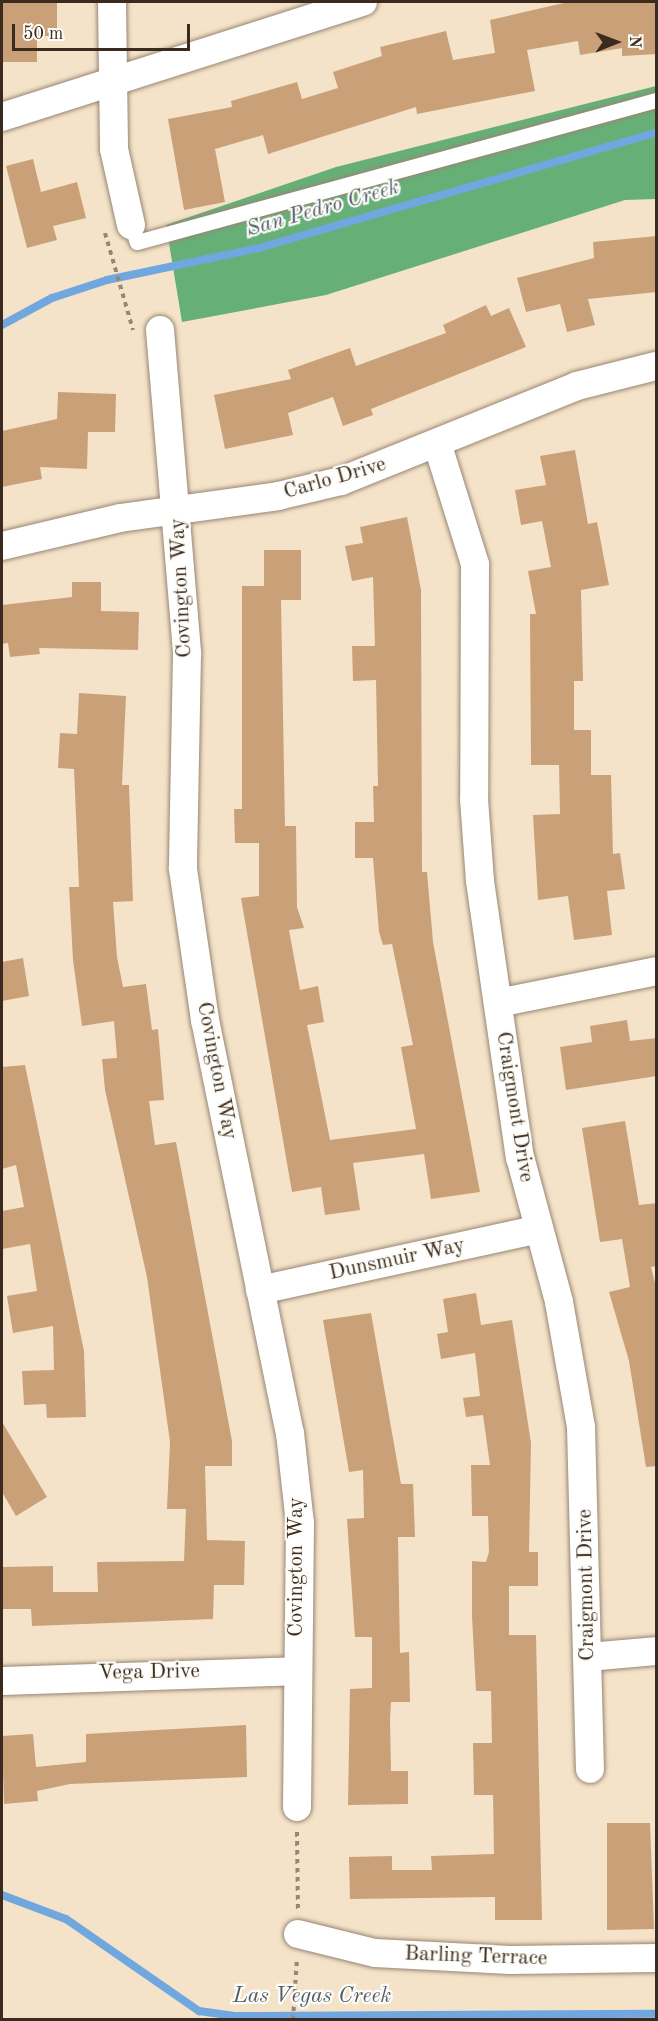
<!DOCTYPE html>
<html>
<head>
<meta charset="utf-8">
<style>
  body { margin:0 }
  #map { position:relative; width:658px; height:2021px; overflow:hidden; background:#f5e3c9; font-family:"Old Standard TT",serif }
  div>[style] { position:absolute }
  [style*='--x'] { left:calc(var(--x)*1px); top:calc(var(--y)*1px); width:calc(var(--w)*1px); rotate:calc(var(--a)*1deg) }
  .forest>* { inset:0; background:#66b078 }
  .stream>* { height:8px; margin:-4px; padding:0 4px; transform-origin:4px; border-radius:4px; background:#71a7df }
  .building>* { inset:0; background:#caa079 }
  .path>* { height:4px; margin-top:-2px; transform-origin:0; background:repeating-linear-gradient(90deg,#988674 0 4.5px,transparent 0 9px) }
  .roads { filter:drop-shadow(0 0 2px #988674) drop-shadow(0 0 2px #988674) }
  .service>* { height:15px; margin:-7.5px; padding:0 7.5px; transform-origin:7.5px; border-radius:7.5px; background:#fff }
  .minor>* { height:28px; margin:-14px; padding:0 14px; transform-origin:14px; border-radius:14px; background:#fff }
  span { translate:-50% -50%; white-space:nowrap; text-align:center; line-height:1.15; -webkit-text-stroke:4.5px #fdfcf7; paint-order:stroke }
  .street-label { font-size:21px; color:#3b2a1e }
  .water-label { font-size:22px; color:#515c6b; font-style:italic }
  .frame { position:absolute; inset:0; border:3px solid #3b2a1e; pointer-events:none }
  .north { position:absolute; left:586px; top:12px; width:60px; height:60px; -webkit-text-stroke:4px #fdfcf7; paint-order:stroke; rotate:89deg; font-size:16px; font-weight:700; line-height:24px; text-align:center; color:#3b2a1e }
  .north::after { content:''; display:block; margin:auto; width:21px; height:27px; background:#3b2a1e; clip-path:polygon(50% 0,100% 100%,50% 72%,0 100%) }
  .scale { position:absolute; left:12px; top:24px; width:178px; height:27px; box-sizing:border-box; border:3px solid #3b2a1e; border-top:0; padding-left:8px; font-size:18px; line-height:21px; white-space:nowrap; color:#3b2a1e; -webkit-text-stroke:4px #fdfcf7; paint-order:stroke }
</style>
</head>
<body>
<div id="map">
  <div class="forest">
    <div style="clip-path:polygon(656px 86px,656px 199px,625px 200px,326px 295px,182px 322px,166px 225px,336px 167px)"></div>
  </div>
  <div class="stream">
    <div style="--x:2;--y:325;--w:57;--a:-28.4"></div>
    <div style="--x:52;--y:298;--w:58;--a:-18.1"></div>
    <div style="--x:107;--y:280;--w:155;--a:-11.9"></div>
    <div style="--x:259;--y:248;--w:413;--a:-16.2"></div>
    <div style="--x:2;--y:1895;--w:68;--a:20.6"></div>
    <div style="--x:66;--y:1919;--w:162;--a:34.7"></div>
    <div style="--x:199;--y:2011;--w:34;--a:8"></div>
    <div style="--x:233;--y:2016;--w:423;--a:-0.3"></div>
  </div>
  <div class="building">
    <div style="clip-path:polygon(57px 2px,57px 36px,37px 36px,37px 62px,2px 62px,2px 3px)"></div>
    <div style="clip-path:polygon(568px 2px,657px 2px,657px 54px,622px 56px,622px 48px,580px 55px,578px 41px,527px 50px,535px 91px,417px 114px,416px 107px,268px 154px,263px 135px,215px 149px,225px 202px,184px 210px,168px 119px,232px 107px,231px 101px,297px 82px,302px 99px,338px 88px,333px 72px,382px 56px,380px 47px,446px 31px,453px 60px,495px 53px,490px 20px)"></div>
    <div style="clip-path:polygon(33px 159px,41px 192px,77px 182px,86px 218px,53px 226px,57px 240px,27px 248px,6px 166px)"></div>
    <div style="clip-path:polygon(657px 236px,657px 292px,588px 299px,595px 325px,567px 332px,560px 304px,526px 312px,517px 278px,594px 258px,593px 242px)"></div>
    <div style="clip-path:polygon(486px 305px,491px 316px,509px 308px,526px 347px,371px 409px,373px 415px,343px 426px,333px 397px,288px 413px,293px 435px,225px 449px,214px 395px,291px 379px,288px 370px,350px 348px,356px 366px,446px 333px,443px 325px)"></div>
    <div style="clip-path:polygon(58px 392px,116px 394px,115px 432px,88px 432px,87px 469px,40px 467px,42px 479px,2px 487px,2px 431px,57px 419px)"></div>
    <div style="clip-path:polygon(575px 450px,588px 524px,597px 522px,609px 585px,581px 590px,583px 681px,574px 681px,574px 730px,591px 730px,591px 775px,611px 775px,613px 854px,620px 853px,625px 889px,607px 891px,612px 935px,574px 940px,568px 896px,538px 900px,533px 815px,560px 814px,559px 765px,531px 765px,530px 614px,536px 614px,528px 571px,551px 567px,542px 521px,521px 525px,515px 490px,546px 485px,540px 456px)"></div>
    <div style="clip-path:polygon(407px 517px,421px 590px,422px 872px,427px 872px,433px 942px,480px 1192px,431px 1199px,424px 1154px,353px 1163px,360px 1210px,325px 1215px,321px 1187px,292px 1192px,241px 898px,259px 896px,259px 843px,235px 843px,234px 809px,242px 809px,242px 586px,264px 586px,264px 550px,301px 550px,301px 600px,281px 600px,285px 826px,296px 826px,297px 907px,304px 928px,289px 930px,300px 990px,318px 986px,324px 1022px,307px 1025px,330px 1140px,416px 1129px,401px 1047px,413px 1045px,392px 944px,383px 945px,379px 932px,373px 858px,355px 858px,355px 822px,374px 822px,373px 786px,378px 786px,376px 680px,353px 681px,352px 646px,375px 646px,373px 577px,352px 581px,345px 546px,363px 543px,360px 527px)"></div>
    <div style="clip-path:polygon(72px 582px,101px 582px,101px 611px,139px 612px,138px 650px,39px 648px,40px 654px,10px 657px,8px 643px,2px 644px,2px 605px,72px 597px)"></div>
    <div style="clip-path:polygon(79px 693px,126px 696px,122px 785px,129px 785px,133px 901px,113px 902px,117px 957px,123px 987px,146px 984px,152px 1030px,158px 1029px,164px 1100px,149px 1101px,155px 1145px,176px 1142px,232px 1441px,232px 1466px,205px 1466px,207px 1540px,245px 1541px,244px 1585px,214px 1585px,213px 1619px,32px 1626px,31px 1609px,2px 1609px,2px 1567px,53px 1566px,53px 1592px,98px 1592px,97px 1562px,184px 1561px,186px 1509px,167px 1509px,170px 1442px,147px 1277px,105px 1090px,102px 1059px,117px 1058px,114px 1021px,82px 1026px,73px 960px,69px 887px,79px 887px,74px 769px,58px 768px,60px 733px,77px 734px)"></div>
    <div style="clip-path:polygon(23px 958px,29px 996px,2px 1001px,2px 962px)"></div>
    <div style="clip-path:polygon(627px 1020px,630px 1041px,657px 1038px,657px 1076px,566px 1090px,560px 1047px,592px 1042px,590px 1026px)"></div>
    <div style="clip-path:polygon(25px 1065px,84px 1351px,86px 1417px,47px 1418px,46px 1404px,24px 1405px,22px 1371px,54px 1370px,53px 1326px,13px 1333px,7px 1296px,37px 1291px,30px 1244px,2px 1249px,2px 1211px,24px 1207px,16px 1165px,2px 1169px,2px 1067px)"></div>
    <div style="clip-path:polygon(625px 1121px,639px 1205px,657px 1203px,657px 1266px,651px 1267px,657px 1291px,657px 1466px,646px 1467px,629px 1361px,609px 1292px,630px 1287px,622px 1239px,600px 1242px,582px 1128px)"></div>
    <div style="clip-path:polygon(476px 1293px,481px 1325px,512px 1320px,531px 1443px,529px 1552px,538px 1552px,538px 1586px,509px 1586px,509px 1635px,536px 1635px,542px 1920px,495px 1920px,495px 1897px,350px 1899px,349px 1857px,392px 1856px,392px 1870px,432px 1870px,431px 1856px,494px 1854px,493px 1795px,474px 1795px,473px 1743px,492px 1743px,491px 1691px,476px 1691px,472px 1617px,472px 1561px,486px 1562px,489px 1552px,488px 1516px,472px 1516px,471px 1465px,490px 1465px,483px 1415px,466px 1417px,463px 1398px,480px 1396px,475px 1353px,441px 1359px,437px 1334px,448px 1332px,443px 1299px)"></div>
    <div style="clip-path:polygon(371px 1313px,401px 1484px,413px 1484px,415px 1537px,398px 1537px,400px 1653px,409px 1652px,410px 1702px,391px 1702px,390px 1719px,391px 1771px,408px 1771px,408px 1804px,348px 1805px,350px 1689px,372px 1688px,372px 1637px,355px 1637px,347px 1519px,364px 1518px,363px 1470px,349px 1472px,323px 1320px)"></div>
    <div style="clip-path:polygon(2px 1422px,47px 1497px,16px 1516px,2px 1492px)"></div>
    <div style="clip-path:polygon(246px 1725px,247px 1777px,70px 1784px,37px 1791px,38px 1801px,4px 1804px,2px 1736px,33px 1734px,36px 1767px,86px 1762px,86px 1734px)"></div>
    <div style="clip-path:polygon(607px 1823px,650px 1823px,654px 1929px,607px 1930px)"></div>
  </div>
  <div class="path">
    <div style="--x:105;--y:233;--w:101;--a:73.9"></div>
    <div style="--x:297;--y:1832;--w:77;--a:89.3"></div>
    <div style="--x:293;--y:2020;--w:62;--a:-86.3"></div>
  </div>
  <div class="roads">
    <div class="service">
      <div style="--x:131;--y:225;--w:18;--a:71"></div>
      <div style="--x:137;--y:242;--w:538;--a:-15.3"></div>
    </div>
    <div class="minor">
      <div style="--x:112;--y:2;--w:147;--a:89.2"></div>
      <div style="--x:114;--y:149;--w:78;--a:77.4"></div>
      <div style="--x:2;--y:117;--w:379;--a:-17.7"></div>
      <div style="--x:160;--y:330;--w:325;--a:85.2"></div>
      <div style="--x:187;--y:654;--w:215;--a:91.1"></div>
      <div style="--x:183;--y:869;--w:153;--a:81.7"></div>
      <div style="--x:205;--y:1020;--w:422;--a:78.4"></div>
      <div style="--x:290;--y:1433;--w:91;--a:83.7"></div>
      <div style="--x:300;--y:1523;--w:284;--a:90.6"></div>
      <div style="--x:438;--y:446;--w:124;--a:72.6"></div>
      <div style="--x:475;--y:564;--w:235;--a:90.2"></div>
      <div style="--x:474;--y:799;--w:82;--a:85.8"></div>
      <div style="--x:480;--y:881;--w:279;--a:81.8"></div>
      <div style="--x:520;--y:1157;--w:150;--a:74.9"></div>
      <div style="--x:559;--y:1302;--w:127;--a:80"></div>
      <div style="--x:581;--y:1427;--w:342;--a:88.5"></div>
      <div style="--x:2;--y:546;--w:121;--a:-13.3"></div>
      <div style="--x:120;--y:518;--w:160;--a:-7.9"></div>
      <div style="--x:278;--y:496;--w:65;--a:-13.4"></div>
      <div style="--x:341;--y:481;--w:254;--a:-21.9"></div>
      <div style="--x:577;--y:386;--w:81;--a:-14.2"></div>
      <div style="--x:498;--y:1003;--w:161;--a:-11.4"></div>
      <div style="--x:260;--y:1290;--w:281;--a:-12.3"></div>
      <div style="--x:588;--y:1657;--w:68;--a:-5"></div>
      <div style="--x:2;--y:1681;--w:294;--a:-1.9"></div>
      <div style="--x:298;--y:1934;--w:79;--a:13.9"></div>
      <div style="--x:375;--y:1953;--w:135;--a:3"></div>
      <div style="--x:510;--y:1960;--w:146;--a:-0.8"></div>
    </div>
  </div>
  <div class="street-label">
    <span style="left:335px;top:479px;rotate:-16deg">Carlo Drive</span>
    <span style="left:182px;top:588px;rotate:-93deg">Covington Way</span>
    <span style="left:216px;top:1071px;rotate:79deg">Covington Way</span>
    <span style="left:514px;top:1107px;rotate:81deg">Craigmont Drive</span>
    <span style="left:397px;top:1260px;rotate:-12deg">Dunsmuir Way</span>
    <span style="left:297px;top:1567px;rotate:-90deg">Covington Way</span>
    <span style="left:587px;top:1585px;rotate:-91deg">Craigmont Drive</span>
    <span style="left:149px;top:1673px;rotate:-1deg">Vega Drive</span>
    <span style="left:476px;top:1957px;rotate:2deg">Barling Terrace</span>
  </div>
  <div class="water-label">
    <span style="left:323px;top:209px;rotate:-16deg">San Pedro Creek</span>
    <span style="left:312px;top:1997px">Las Vegas Creek</span>
  </div>
  <div class="frame"></div>
  <div class="north">N</div>
  <div class="scale">50 m</div>
</div>
</body>
</html>
